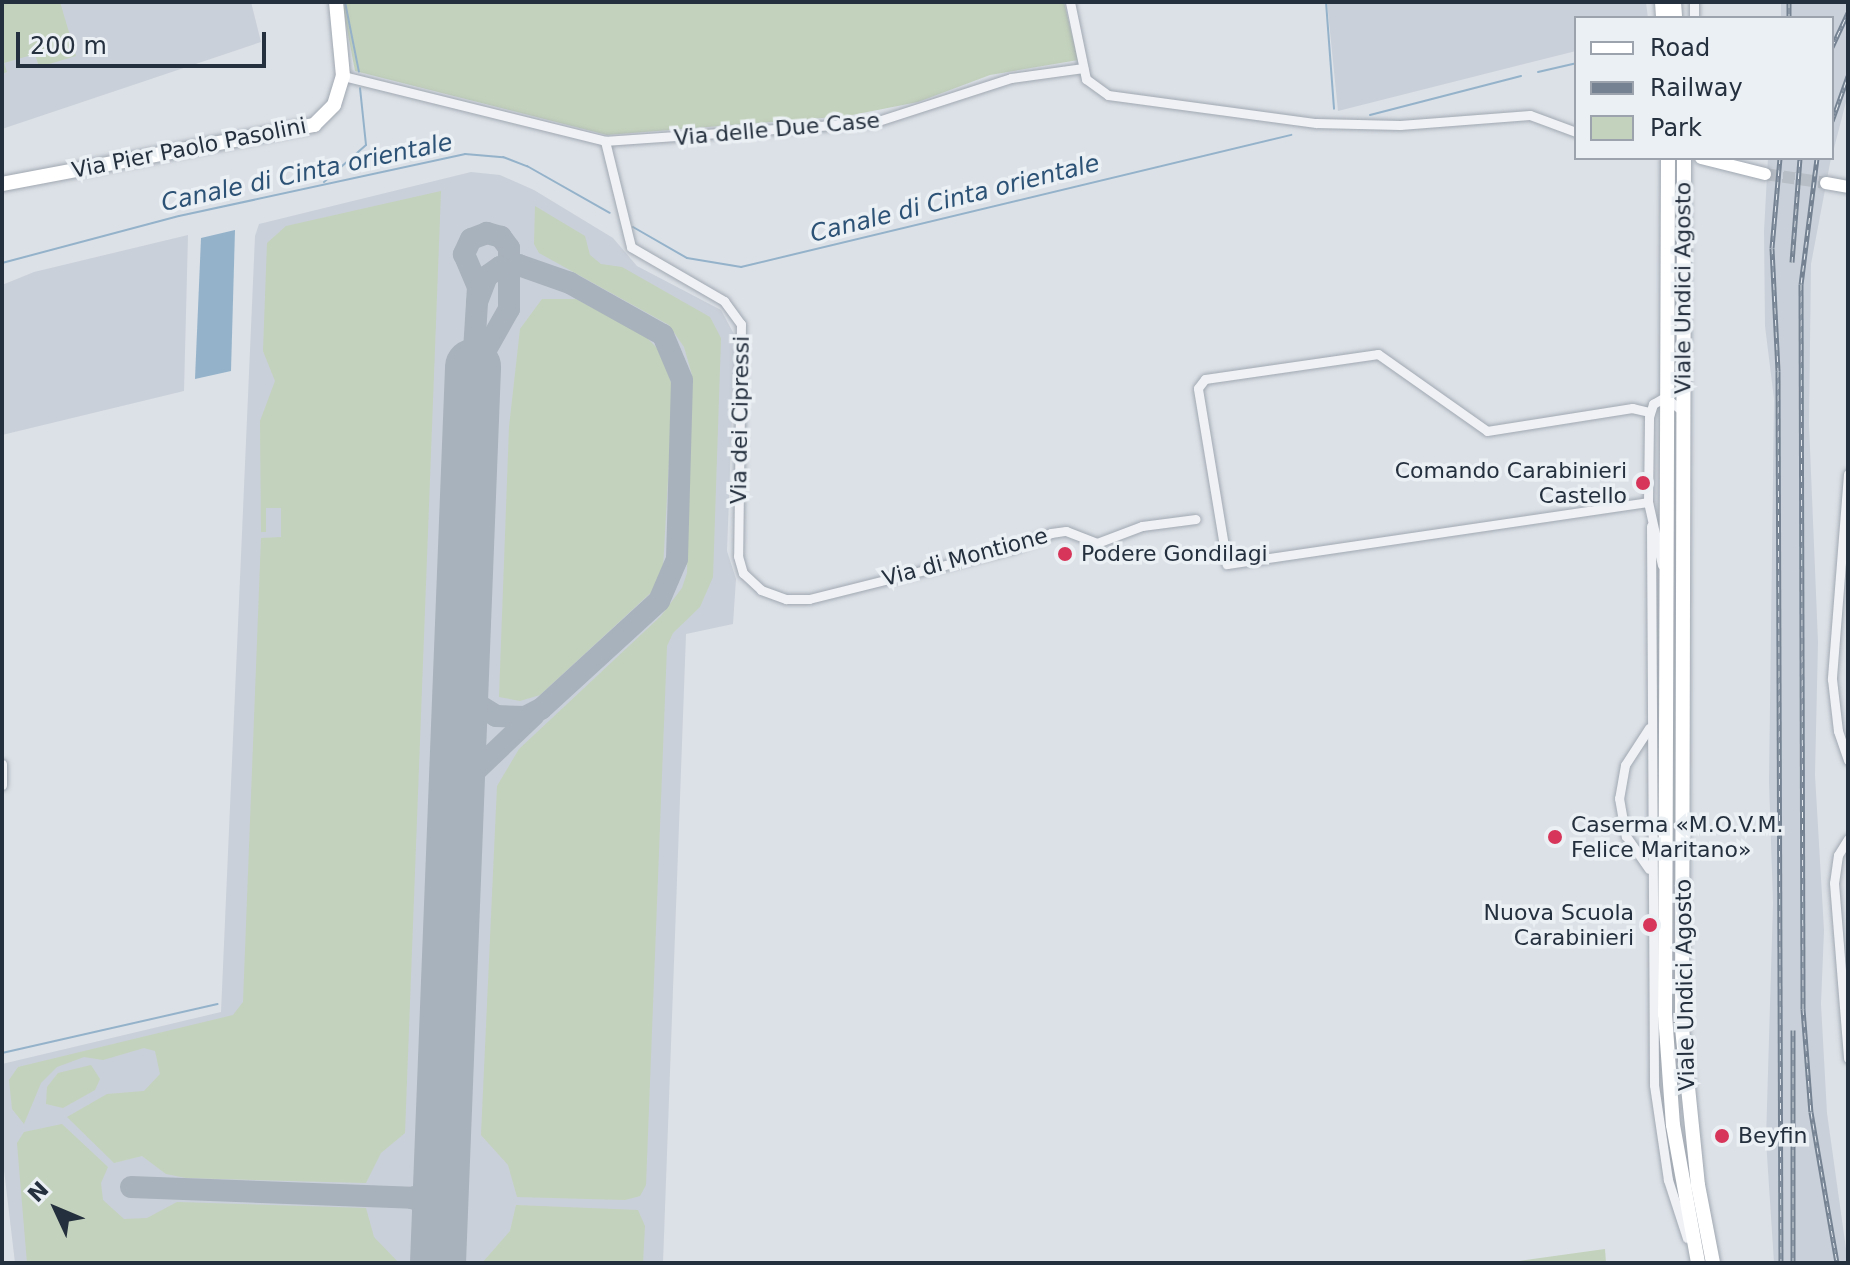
<!DOCTYPE html>
<html>
<head>
<meta charset="utf-8">
<style>
  body { margin:0 }
  #map { position:relative; width:1850px; height:1265px; overflow:hidden; background:#dce1e7; font-family:"DejaVu Sans",sans-serif }
  div>[style] { position:absolute }
  [style*='--x'] { left:calc(var(--x)*1px); top:calc(var(--y)*1px); width:calc(var(--w)*1px); rotate:calc(var(--a)*1deg) }
  .built>* { inset:0; background:#cad0d9 }
  .green>* { inset:0; background:#c3d2bc }
  .water>* { inset:0; background:#94b2ca }
  .stream>* { height:2px; margin:-1px; padding:0 1px; transform-origin:1px; border-radius:1px; background:#94b2ca }
  .taxiway>* { height:22px; margin:-11px; padding:0 11px; transform-origin:11px; border-radius:11px; background:#a8b2bc }
  .runway>* { height:56px; margin:-28px; padding:0 28px; transform-origin:28px; border-radius:28px; background:#a8b2bc }
  .secondary-tunnel>* { height:12px; margin-top:-6px; transform-origin:0; background:repeating-linear-gradient(90deg,#b7bec5 0 12px,transparent 0 18px) }
  .roads { filter:drop-shadow(0 0 2px #a1a8b1) drop-shadow(0 0 2px #a1a8b1) }
  .street>* { height:9px; margin:-4.5px; padding:0 4.5px; transform-origin:4.5px; border-radius:4.5px; background:#eff1f5 }
  .secondary>* { height:12px; margin:-6px; padding:0 6px; transform-origin:6px; border-radius:6px; background:#fff }
  .primary>* { height:14px; margin:-7px; padding:0 7px; transform-origin:7px; border-radius:7px; background:#fff }
  .rail>* { height:5px; margin-top:-2.5px; transform-origin:0; background:repeating-linear-gradient(90deg,#ebf0f5 0 6px,#748292 0 12px); box-sizing:border-box; border-block:2px solid #748292 }
  .dots>* { width:22px; height:22px; translate:-50% -50%; box-sizing:border-box; border:4px solid #ebf0f5; border-radius:50% }
  span { translate:-50% -50%; white-space:nowrap; text-align:center; line-height:1.15; -webkit-text-stroke:7px #ebf0f5; paint-order:stroke }
  .street-label { font-size:22px; color:#25303e }
  .poi-label { font-size:22px; color:#25303e }
  .right { translate:-100% -50%; text-align:right }
  .left { translate:0 -50%; text-align:left }
  .water-label { font-size:24px; color:#2c5275; font-style:italic }
  .frame { position:absolute; inset:0; border:4px solid #25303e; pointer-events:none }
  .legend { position:absolute; left:1574px; top:16px; width:260px; height:144px; box-sizing:border-box; background:#ebf0f5; border:2px solid #9ca3ac; margin:0; padding:10px 14px; list-style:none; font-size:24px; color:#25303e }
  .legend li { display:flex; align-items:center; gap:16px; height:40px }
  .legend b { width:40px; border:2px solid #9ca3ac }
  .north { position:absolute; left:16px; top:1169px; width:80px; height:80px; -webkit-text-stroke:6px #ebf0f5; paint-order:stroke; rotate:314deg; font-size:22px; font-weight:700; line-height:32px; text-align:center; color:#25303e }
  .north::after { content:''; display:block; margin:auto; width:28px; height:36px; background:#25303e; clip-path:polygon(50% 0,100% 100%,50% 72%,0 100%) }
  .scale { position:absolute; left:16px; top:32px; width:250px; height:36px; box-sizing:border-box; border:4px solid #25303e; border-top:0; padding-left:10px; font-size:24px; line-height:28px; white-space:nowrap; color:#25303e; -webkit-text-stroke:6px #ebf0f5; paint-order:stroke }
</style>
</head>
<body>
<div id="map">
  <div class="built">
    <div style="clip-path:polygon(2px 2px,251px 2px,261px 42px,2px 129px)"></div>
    <div style="clip-path:polygon(1327px 2px,1646px 2px,1648px 18px,1576px 18px,1576px 51px,1338px 111px)"></div>
    <div style="clip-path:polygon(1781px 2px,1848px 2px,1848px 94px,1832px 156px,1832px 18px,1781px 18px)"></div>
    <div style="clip-path:polygon(1768px 158px,1831px 158px,1811px 264px,1809px 424px,1818px 642px,1815px 775px,1824px 930px,1821px 1004px,1827px 1113px,1848px 1263px,1774px 1263px,1766px 1140px,1773px 903px,1769px 782px,1774px 399px,1765px 326px,1764px 231px)"></div>
    <div style="clip-path:polygon(471px 172px,500px 175px,534px 190px,613px 238px,637px 266px,721px 310px,735px 336px,727px 551px,736px 579px,733px 624px,686px 634px,663px 1263px,15px 1263px,2px 1153px,2px 1064px,221px 1012px,255px 236px,259px 224px)"></div>
    <div style="clip-path:polygon(188px 235px,184px 391px,2px 435px,2px 285px,34px 272px)"></div>
  </div>
  <div class="green">
    <div style="clip-path:polygon(2px 2px,60px 2px,76px 56px,39px 67px,35px 54px,4px 63px,7px 72px,2px 74px)"></div>
    <div style="clip-path:polygon(342px 2px,1064px 2px,1078px 60px,990px 75px,918px 102px,847px 116px,607px 135px,355px 71px)"></div>
    <div style="clip-path:polygon(441px 191px,405px 1133px,381px 1153px,366px 1183px,186px 1178px,166px 1174px,142px 1156px,114px 1163px,67px 1117px,107px 1094px,144px 1091px,160px 1074px,155px 1051px,144px 1048px,103px 1060px,84px 1057px,57px 1067px,41px 1083px,24px 1124px,12px 1109px,9px 1080px,18px 1067px,233px 1015px,243px 1002px,261px 538px,281px 537px,281px 508px,266px 508px,266px 532px,261px 532px,260px 421px,275px 381px,263px 351px,267px 243px,286px 226px)"></div>
    <div style="clip-path:polygon(535px 206px,585px 236px,590px 255px,601px 264px,622px 267px,710px 317px,721px 338px,713px 577px,700px 607px,673px 633px,667px 646px,646px 1185px,640px 1196px,625px 1200px,517px 1197px,508px 1165px,481px 1135px,497px 786px,519px 749px,661px 616px,682px 588px,687px 573px,692px 375px,684px 347px,669px 325px,539px 253px,534px 244px)"></div>
    <div style="clip-path:polygon(542px 299px,576px 299px,642px 333px,664px 355px,673px 391px,663px 568px,657px 587px,540px 695px,520px 701px,499px 697px,509px 427px,520px 329px)"></div>
    <div style="clip-path:polygon(91px 1065px,100px 1079px,95px 1090px,63px 1108px,46px 1104px,47px 1087px,58px 1073px)"></div>
    <div style="clip-path:polygon(62px 1124px,108px 1167px,101px 1183px,103px 1200px,124px 1219px,147px 1218px,177px 1202px,366px 1208px,374px 1237px,399px 1263px,27px 1263px,17px 1143px,24px 1132px)"></div>
    <div style="clip-path:polygon(516px 1205px,638px 1210px,645px 1226px,643px 1263px,482px 1263px,510px 1231px)"></div>
    <div style="clip-path:polygon(1605px 1249px,1606px 1263px,1504px 1263px,1540px 1258px)"></div>
  </div>
  <div class="water">
    <div style="clip-path:polygon(235px 230px,231px 371px,195px 379px,201px 238px)"></div>
  </div>
  <div class="stream">
    <div style="--x:345;--y:2;--w:71;--a:78.7"></div>
    <div style="--x:1326;--y:2;--w:107;--a:85.7"></div>
    <div style="--x:1771;--y:18;--w:3;--a:0"></div>
    <div style="--x:1538;--y:72;--w:39;--a:-13"></div>
    <div style="--x:1370;--y:115;--w:156;--a:-14.5"></div>
    <div style="--x:324;--y:182;--w:56;--a:-41.4"></div>
    <div style="--x:366;--y:145;--w:57;--a:-96"></div>
    <div style="--x:633;--y:227;--w:62;--a:29.9"></div>
    <div style="--x:687;--y:258;--w:55;--a:9.5"></div>
    <div style="--x:741;--y:267;--w:566;--a:-13.5"></div>
    <div style="--x:2;--y:242;--w:4;--a:76"></div>
    <div style="--x:2;--y:263;--w:183;--a:-14.9"></div>
    <div style="--x:179;--y:216;--w:293;--a:-12.2"></div>
    <div style="--x:465;--y:154;--w:38;--a:5"></div>
    <div style="--x:503;--y:157;--w:26;--a:21"></div>
    <div style="--x:527;--y:166;--w:95;--a:29.5"></div>
    <div style="--x:2;--y:1053;--w:221;--a:-12.8"></div>
  </div>
  <div class="taxiway">
    <div style="--x:472;--y:404;--w:43;--a:-80.5"></div>
    <div style="--x:479;--y:362;--w:61;--a:-60.5"></div>
    <div style="--x:509;--y:309;--w:61;--a:-90"></div>
    <div style="--x:509;--y:248;--w:14;--a:-126"></div>
    <div style="--x:501;--y:237;--w:15;--a:-164"></div>
    <div style="--x:487;--y:233;--w:17;--a:159"></div>
    <div style="--x:471;--y:239;--w:17;--a:115"></div>
    <div style="--x:464;--y:254;--w:36;--a:67"></div>
    <div style="--x:478;--y:287;--w:80;--a:93.6"></div>
    <div style="--x:461;--y:676;--w:32;--a:60"></div>
    <div style="--x:477;--y:704;--w:22;--a:32"></div>
    <div style="--x:496;--y:716;--w:29;--a:2"></div>
    <div style="--x:525;--y:717;--w:18;--a:-27"></div>
    <div style="--x:541;--y:709;--w:160;--a:-42.5"></div>
    <div style="--x:659;--y:601;--w:46;--a:-66.8"></div>
    <div style="--x:677;--y:559;--w:179;--a:-88.4"></div>
    <div style="--x:682;--y:380;--w:49;--a:-112.9"></div>
    <div style="--x:663;--y:335;--w:107;--a:-150.8"></div>
    <div style="--x:570;--y:283;--w:54;--a:-160.6"></div>
    <div style="--x:519;--y:265;--w:19;--a:174"></div>
    <div style="--x:500;--y:267;--w:16;--a:145"></div>
    <div style="--x:487;--y:276;--w:28;--a:111"></div>
    <div style="--x:455;--y:835;--w:39;--a:-80"></div>
    <div style="--x:462;--y:797;--w:26;--a:-65"></div>
    <div style="--x:473;--y:773;--w:84;--a:-43.6"></div>
    <div style="--x:131;--y:1187;--w:281;--a:2.2"></div>
    <div style="--x:440;--y:1223;--w:22;--a:-122"></div>
    <div style="--x:428;--y:1204;--w:17;--a:-159"></div>
    <div style="--x:412;--y:1198;--w:19;--a:-18"></div>
    <div style="--x:430;--y:1192;--w:24;--a:-60"></div>
  </div>
  <div class="runway">
    <div style="--x:438;--y:1263;--w:897;--a:-87.76"></div>
  </div>
  <div class="secondary-tunnel">
    <div style="--x:1765;--y:174;--w:62;--a:8.4"></div>
  </div>
  <div class="roads">
    <div class="street">
      <div style="--x:1070;--y:2;--w:79;--a:78.3"></div>
      <div style="--x:1086;--y:79;--w:27;--a:36"></div>
      <div style="--x:1108;--y:95;--w:210;--a:7.7"></div>
      <div style="--x:1316;--y:123;--w:84;--a:1.4"></div>
      <div style="--x:1400;--y:125;--w:130;--a:-4.4"></div>
      <div style="--x:1530;--y:115;--w:49;--a:20.3"></div>
      <div style="--x:1694;--y:18;--w:16;--a:-90"></div>
      <div style="--x:343;--y:76;--w:270;--a:13.9"></div>
      <div style="--x:605;--y:141;--w:271;--a:-4"></div>
      <div style="--x:875;--y:122;--w:143;--a:-17.9"></div>
      <div style="--x:1011;--y:78;--w:73;--a:-7.9"></div>
      <div style="--x:605;--y:141;--w:109;--a:76.2"></div>
      <div style="--x:631;--y:247;--w:108;--a:30.1"></div>
      <div style="--x:724;--y:301;--w:29;--a:54"></div>
      <div style="--x:741;--y:324;--w:232;--a:90.7"></div>
      <div style="--x:738;--y:556;--w:18;--a:74"></div>
      <div style="--x:743;--y:573;--w:25;--a:43"></div>
      <div style="--x:761;--y:590;--w:27;--a:20"></div>
      <div style="--x:786;--y:599;--w:23;--a:0"></div>
      <div style="--x:809;--y:599;--w:210;--a:-14"></div>
      <div style="--x:1013;--y:548;--w:41;--a:-21.5"></div>
      <div style="--x:1051;--y:533;--w:15;--a:-8"></div>
      <div style="--x:1066;--y:531;--w:33;--a:21"></div>
      <div style="--x:1097;--y:543;--w:48;--a:-20.7"></div>
      <div style="--x:1142;--y:526;--w:54;--a:-7.4"></div>
      <div style="--x:1848;--y:474;--w:206;--a:94.5"></div>
      <div style="--x:1832;--y:679;--w:52;--a:83.4"></div>
      <div style="--x:1838;--y:731;--w:31;--a:71"></div>
      <div style="--x:1648;--y:502;--w:426;--a:171.6"></div>
      <div style="--x:1227;--y:564;--w:178;--a:-99.4"></div>
      <div style="--x:1198;--y:388;--w:11;--a:-52"></div>
      <div style="--x:1205;--y:379;--w:175;--a:-8.2"></div>
      <div style="--x:1378;--y:354;--w:133;--a:35.2"></div>
      <div style="--x:1487;--y:431;--w:147;--a:-9"></div>
      <div style="--x:1632;--y:408;--w:17;--a:13"></div>
      <div style="--x:1651;--y:526;--w:559;--a:89.69"></div>
      <div style="--x:1654;--y:1085;--w:96;--a:81.6"></div>
      <div style="--x:1668;--y:1180;--w:61;--a:71.9"></div>
      <div style="--x:1662;--y:565;--w:65;--a:-102.5"></div>
      <div style="--x:1648;--y:502;--w:85;--a:-89.3"></div>
      <div style="--x:1649;--y:417;--w:14;--a:-73"></div>
      <div style="--x:1653;--y:404;--w:14;--a:-30"></div>
      <div style="--x:1665;--y:397;--w:21;--a:39"></div>
      <div style="--x:1649;--y:728;--w:44;--a:123"></div>
      <div style="--x:1625;--y:765;--w:34;--a:100"></div>
      <div style="--x:1619;--y:798;--w:39;--a:80"></div>
      <div style="--x:1626;--y:836;--w:40;--a:55.1"></div>
      <div style="--x:2;--y:764;--w:21;--a:90"></div>
      <div style="--x:1848;--y:839;--w:19;--a:122"></div>
      <div style="--x:1838;--y:855;--w:28;--a:98"></div>
      <div style="--x:1834;--y:883;--w:176;--a:85.4"></div>
    </div>
    <div class="secondary">
      <div style="--x:1701;--y:158;--w:66;--a:14"></div>
      <div style="--x:1826;--y:183;--w:22;--a:10"></div>
    </div>
    <div class="primary">
      <div style="--x:1662;--y:2;--w:16;--a:86"></div>
      <div style="--x:1674;--y:2;--w:16;--a:86"></div>
      <div style="--x:1668;--y:158;--w:856;--a:90.2"></div>
      <div style="--x:1665;--y:1014;--w:111;--a:85.9"></div>
      <div style="--x:1673;--y:1125;--w:140;--a:79.7"></div>
      <div style="--x:1684;--y:158;--w:870;--a:90.13"></div>
      <div style="--x:1682;--y:1028;--w:158;--a:84.2"></div>
      <div style="--x:1698;--y:1185;--w:79;--a:79.1"></div>
      <div style="--x:2;--y:184;--w:318;--a:-10.7"></div>
      <div style="--x:314;--y:125;--w:28;--a:-45"></div>
      <div style="--x:334;--y:105;--w:30;--a:-73"></div>
      <div style="--x:343;--y:76;--w:74;--a:-95.4"></div>
    </div>
  </div>
  <div class="rail">
    <div style="--x:1789;--y:2;--w:16;--a:90"></div>
    <div style="--x:1832;--y:47;--w:38;--a:-65"></div>
    <div style="--x:1832;--y:121;--w:48;--a:-70.4"></div>
    <div style="--x:1780;--y:158;--w:90;--a:95.1"></div>
    <div style="--x:1772;--y:248;--w:123;--a:87.2"></div>
    <div style="--x:1778;--y:371;--w:892;--a:89.81"></div>
    <div style="--x:1817;--y:158;--w:127;--a:97.2"></div>
    <div style="--x:1801;--y:284;--w:725;--a:89.84"></div>
    <div style="--x:1803;--y:1009;--w:103;--a:85.6"></div>
    <div style="--x:1811;--y:1112;--w:153;--a:80.2"></div>
    <div style="--x:1792;--y:262;--w:104;--a:-85.6"></div>
    <div style="--x:1793;--y:1263;--w:233;--a:-90"></div>
  </div>
  <div class="dots">
    <div style="left:1643px;top:483px;background:#d7365a"></div>
    <div style="left:1065px;top:554px;background:#d7365a"></div>
    <div style="left:1555px;top:837px;background:#d7365a"></div>
    <div style="left:1650px;top:925px;background:#d7365a"></div>
    <div style="left:1722px;top:1136px;background:#d7365a"></div>
  </div>
  <div class="street-label">
    <span style="left:777px;top:129px;rotate:-5deg">Via delle Due Case</span>
    <span style="left:189px;top:148px;rotate:-11deg">Via Pier Paolo Pasolini</span>
    <span style="left:1683px;top:288px;rotate:-90deg">Viale Undici Agosto</span>
    <span style="left:740px;top:420px;rotate:-89deg">Via dei Cipressi</span>
    <span style="left:965px;top:557px;rotate:-15deg">Via di Montione</span>
    <span style="left:1685px;top:985px;rotate:-91deg">Viale Undici Agosto</span>
  </div>
  <div class="poi-label">
    <span class="right" style="left:1627px;top:483px">Comando Carabinieri<br>Castello</span>
    <span class="left" style="left:1081px;top:554px">Podere Gondilagi</span>
    <span class="left" style="left:1571px;top:837px">Caserma «M.O.V.M.<br>Felice Maritano»</span>
    <span class="right" style="left:1634px;top:925px">Nuova Scuola<br>Carabinieri</span>
    <span class="left" style="left:1738px;top:1136px">Beyfin</span>
  </div>
  <div class="water-label">
    <span style="left:307px;top:173px;rotate:-12deg">Canale di Cinta orientale</span>
    <span style="left:955px;top:199px;rotate:-14deg">Canale di Cinta orientale</span>
  </div>
  <div class="frame"></div>
  <ul class="legend">
  <li><b style="height:10px;background:#fff"></b>Road</li>
  <li><b style="height:10px;background:#748292"></b>Railway</li>
  <li><b style="height:22px;background:#c3d2bc"></b>Park</li>
  </ul>
  <div class="north">N</div>
  <div class="scale">200 m</div>
</div>
</body>
</html>
